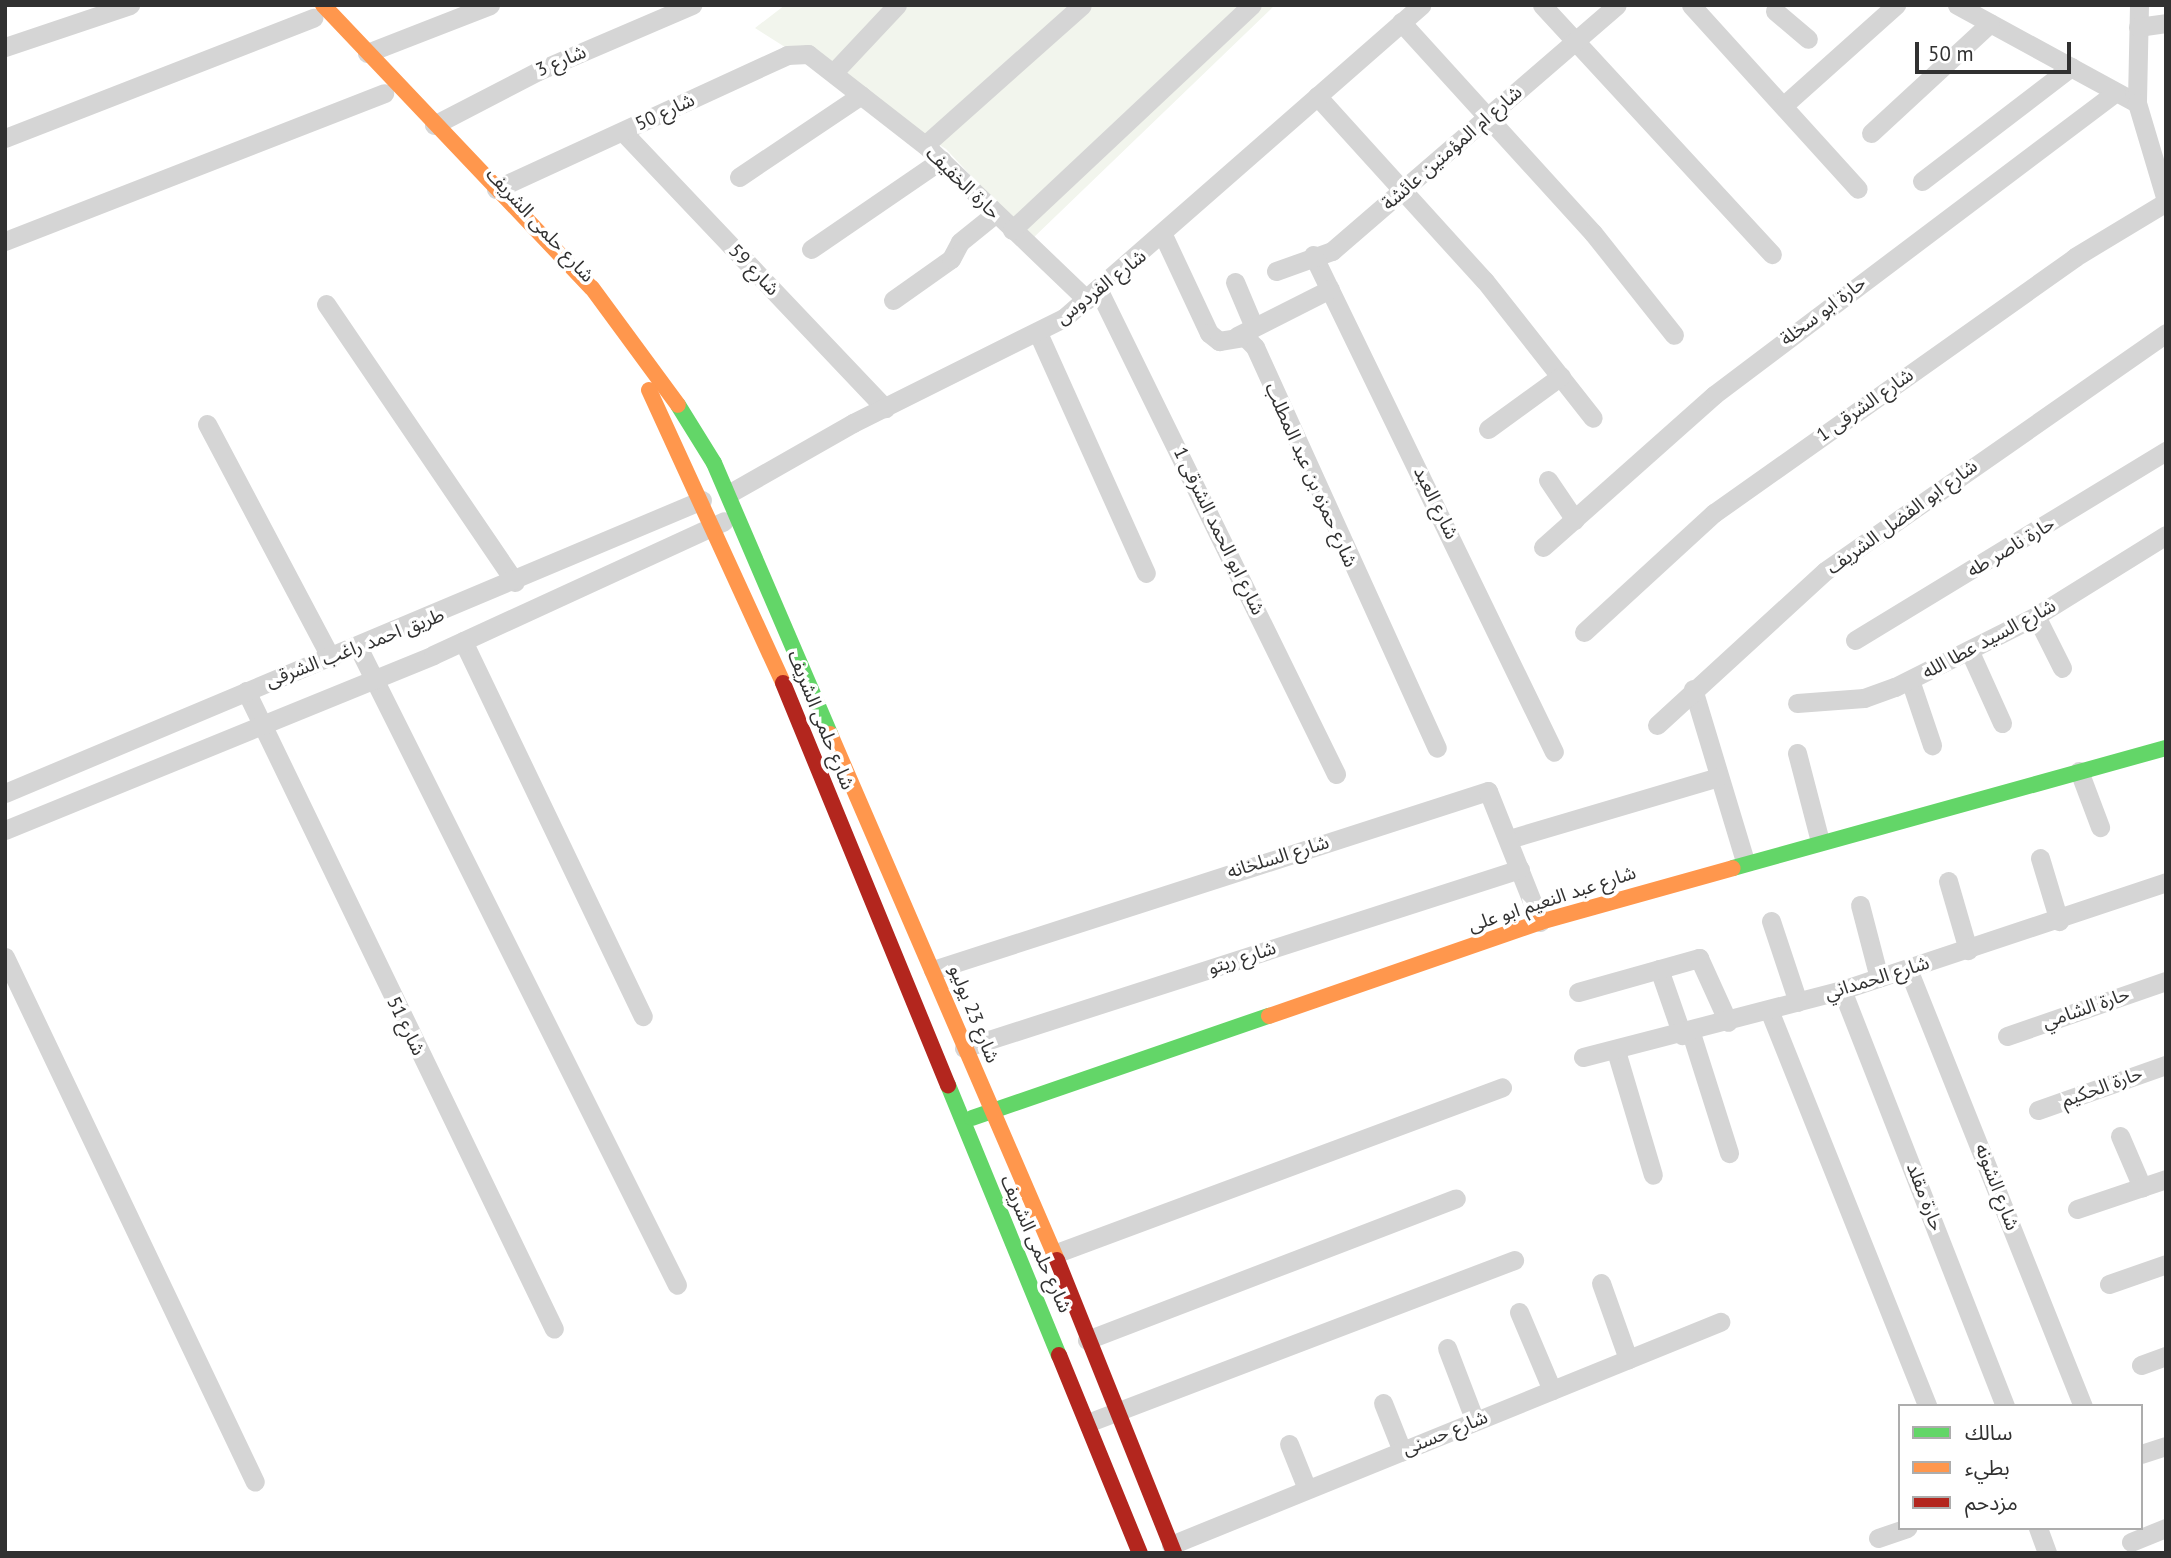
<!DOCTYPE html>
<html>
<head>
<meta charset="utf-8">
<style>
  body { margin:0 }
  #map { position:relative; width:2171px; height:1558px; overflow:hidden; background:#fff; font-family:"PT Sans","Noto Sans Arabic",sans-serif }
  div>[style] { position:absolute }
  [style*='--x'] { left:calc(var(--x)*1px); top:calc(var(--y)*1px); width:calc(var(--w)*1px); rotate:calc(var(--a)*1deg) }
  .green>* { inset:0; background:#f2f5ed }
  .street>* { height:19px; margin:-9.5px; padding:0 9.5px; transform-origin:9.5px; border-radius:9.5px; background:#d5d5d5 }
  .fast>* { height:16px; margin:-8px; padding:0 8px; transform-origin:8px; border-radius:8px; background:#63d668 }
  .slow>* { height:16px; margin:-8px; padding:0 8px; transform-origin:8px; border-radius:8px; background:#ff974d }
  .jam>* { height:16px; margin:-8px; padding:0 8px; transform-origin:8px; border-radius:8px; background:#b3261e }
  span { translate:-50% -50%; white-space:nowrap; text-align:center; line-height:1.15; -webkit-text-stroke:7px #fff; paint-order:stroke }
  .street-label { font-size:19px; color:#313131 }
  .frame { position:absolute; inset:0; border:7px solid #313131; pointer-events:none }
  .legend { position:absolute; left:1898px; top:1404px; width:245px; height:126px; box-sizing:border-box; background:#fff; border:2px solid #adadad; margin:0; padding:9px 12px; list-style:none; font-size:21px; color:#313131 }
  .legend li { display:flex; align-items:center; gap:14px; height:35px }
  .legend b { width:35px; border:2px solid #adadad }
  .scale { position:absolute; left:1915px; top:42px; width:156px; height:32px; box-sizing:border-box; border:4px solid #313131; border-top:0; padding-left:9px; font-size:21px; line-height:24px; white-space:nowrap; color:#313131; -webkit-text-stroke:5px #fff; paint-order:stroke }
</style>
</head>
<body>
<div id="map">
  <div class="green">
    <div style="clip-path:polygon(785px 5px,1275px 5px,1031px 240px,946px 149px,755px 28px)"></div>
  </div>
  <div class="street">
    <div style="--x:1542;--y:5;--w:339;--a:47.3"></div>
    <div style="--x:1691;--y:5;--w:248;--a:47.8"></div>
    <div style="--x:1957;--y:5;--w:205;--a:28.6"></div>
    <div style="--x:2139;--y:5;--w:98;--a:91.2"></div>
    <div style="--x:2137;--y:103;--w:101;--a:73.4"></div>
    <div style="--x:1775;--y:11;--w:43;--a:40.3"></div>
    <div style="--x:1401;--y:22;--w:285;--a:47.7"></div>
    <div style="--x:1593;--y:233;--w:130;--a:51.5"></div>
    <div style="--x:2138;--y:27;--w:28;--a:-8"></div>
    <div style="--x:5;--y:47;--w:132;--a:-18.6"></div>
    <div style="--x:367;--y:53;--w:132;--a:-21.3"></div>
    <div style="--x:834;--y:72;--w:92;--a:-46.8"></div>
    <div style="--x:1317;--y:96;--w:250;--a:47.8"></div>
    <div style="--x:1485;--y:281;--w:174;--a:51.8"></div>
    <div style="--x:1783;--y:106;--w:152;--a:-41.8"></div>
    <div style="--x:434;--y:125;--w:117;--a:-27.4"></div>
    <div style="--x:538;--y:71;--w:168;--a:-23.2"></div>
    <div style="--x:623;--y:132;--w:381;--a:46.5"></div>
    <div style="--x:1871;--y:133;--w:162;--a:-42.7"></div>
    <div style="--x:5;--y:138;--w:331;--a:-21.3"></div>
    <div style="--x:925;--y:145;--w:210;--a:-41.7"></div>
    <div style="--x:739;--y:177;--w:147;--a:-33.9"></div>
    <div style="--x:1922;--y:181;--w:188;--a:-37.4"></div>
    <div style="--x:496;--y:189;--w:320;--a:-24.7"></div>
    <div style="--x:787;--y:55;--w:21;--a:-3"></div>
    <div style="--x:808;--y:54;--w:148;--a:37.9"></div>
    <div style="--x:925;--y:145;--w:224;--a:43.7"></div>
    <div style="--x:1012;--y:230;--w:329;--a:-43.2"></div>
    <div style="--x:1164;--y:237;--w:106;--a:64.9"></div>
    <div style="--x:1209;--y:333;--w:13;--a:39"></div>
    <div style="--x:1219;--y:341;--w:26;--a:-9"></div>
    <div style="--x:1245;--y:337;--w:14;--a:45"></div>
    <div style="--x:1255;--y:347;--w:440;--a:65.6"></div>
    <div style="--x:5;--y:241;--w:407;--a:-21.3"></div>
    <div style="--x:811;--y:249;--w:158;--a:-34.4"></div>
    <div style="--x:1313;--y:255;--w:552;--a:64.13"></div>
    <div style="--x:1276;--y:271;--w:59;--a:-19.7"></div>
    <div style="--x:1332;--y:251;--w:376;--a:-40.8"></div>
    <div style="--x:1235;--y:282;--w:49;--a:67.1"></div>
    <div style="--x:1099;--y:291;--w:538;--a:63.86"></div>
    <div style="--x:893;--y:300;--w:71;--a:-35.3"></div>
    <div style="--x:951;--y:259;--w:19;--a:-62"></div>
    <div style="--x:960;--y:242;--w:46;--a:-38.9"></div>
    <div style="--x:326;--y:304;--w:336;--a:55.8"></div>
    <div style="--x:1038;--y:333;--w:263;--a:65.8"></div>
    <div style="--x:1237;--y:336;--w:104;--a:-26.8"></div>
    <div style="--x:207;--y:424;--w:265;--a:62.1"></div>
    <div style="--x:1488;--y:429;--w:90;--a:-36"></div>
    <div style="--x:1548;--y:480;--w:48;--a:56"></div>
    <div style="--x:730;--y:493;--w:142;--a:-29.6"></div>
    <div style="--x:853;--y:423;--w:236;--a:-26.5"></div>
    <div style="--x:1064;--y:318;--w:475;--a:-41.2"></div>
    <div style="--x:1543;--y:547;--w:229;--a:-41.6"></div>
    <div style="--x:1714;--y:395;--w:503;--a:-37.01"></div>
    <div style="--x:2036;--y:616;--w:58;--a:63.4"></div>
    <div style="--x:1584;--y:632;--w:176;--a:-42.5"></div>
    <div style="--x:1714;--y:513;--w:443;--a:-35.3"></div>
    <div style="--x:2075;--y:257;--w:106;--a:-31.1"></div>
    <div style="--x:1855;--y:640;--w:364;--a:-31.3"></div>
    <div style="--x:463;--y:641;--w:416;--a:64.4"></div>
    <div style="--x:358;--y:647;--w:713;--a:63.43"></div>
    <div style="--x:1970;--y:652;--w:78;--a:65.7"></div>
    <div style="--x:1910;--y:680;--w:69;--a:71.3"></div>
    <div style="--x:1693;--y:689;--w:180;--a:73.2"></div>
    <div style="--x:246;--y:691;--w:708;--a:64.23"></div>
    <div style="--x:1797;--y:703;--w:67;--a:-4.3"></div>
    <div style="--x:1864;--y:698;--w:33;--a:-20"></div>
    <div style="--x:1895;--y:687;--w:158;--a:-26.7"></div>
    <div style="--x:2036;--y:616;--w:153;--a:-31.9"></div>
    <div style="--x:1657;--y:725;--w:228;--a:-42.5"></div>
    <div style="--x:1825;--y:571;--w:416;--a:-34.9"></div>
    <div style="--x:1797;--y:753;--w:91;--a:75.4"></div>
    <div style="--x:2079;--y:771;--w:60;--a:69.4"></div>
    <div style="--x:5;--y:793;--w:756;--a:-22.8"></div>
    <div style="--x:5;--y:830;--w:462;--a:-22.2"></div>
    <div style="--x:433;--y:655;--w:320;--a:-24.7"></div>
    <div style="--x:1509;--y:839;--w:218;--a:-16.5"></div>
    <div style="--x:2040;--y:858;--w:66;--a:73.2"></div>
    <div style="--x:1948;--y:881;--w:72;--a:73.8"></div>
    <div style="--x:1860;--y:905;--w:75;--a:75.4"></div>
    <div style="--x:1771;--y:921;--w:85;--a:71.6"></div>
    <div style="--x:5;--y:957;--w:581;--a:64.54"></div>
    <div style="--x:1659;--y:969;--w:70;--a:70.8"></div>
    <div style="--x:1908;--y:969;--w:471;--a:68.2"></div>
    <div style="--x:933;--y:970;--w:583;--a:-17.88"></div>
    <div style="--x:1488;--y:791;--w:141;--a:68.3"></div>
    <div style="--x:1842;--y:990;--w:447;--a:68.6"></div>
    <div style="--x:1578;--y:992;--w:126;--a:-15.7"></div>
    <div style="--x:1699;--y:958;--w:70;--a:65.6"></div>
    <div style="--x:1769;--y:1010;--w:426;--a:68.2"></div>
    <div style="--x:1691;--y:1033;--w:126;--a:72.4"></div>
    <div style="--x:2007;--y:1036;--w:168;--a:-19.1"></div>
    <div style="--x:964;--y:1048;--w:584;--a:-17.85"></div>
    <div style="--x:1616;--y:1051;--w:129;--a:73.4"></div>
    <div style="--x:1583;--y:1057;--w:268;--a:-14.5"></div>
    <div style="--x:1842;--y:990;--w:342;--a:-18.4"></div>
    <div style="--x:2038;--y:1110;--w:136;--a:-19.4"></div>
    <div style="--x:2120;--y:1136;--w:56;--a:66.7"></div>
    <div style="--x:2077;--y:1209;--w:94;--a:-18.6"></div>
    <div style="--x:1054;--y:1254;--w:478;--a:-20.4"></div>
    <div style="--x:1601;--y:1283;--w:81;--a:70.4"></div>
    <div style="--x:2109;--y:1284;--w:60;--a:-19.3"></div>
    <div style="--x:1519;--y:1312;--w:85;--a:67.1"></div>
    <div style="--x:1087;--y:1340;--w:395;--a:-21"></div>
    <div style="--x:1447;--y:1348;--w:78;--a:69"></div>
    <div style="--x:2141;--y:1365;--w:27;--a:-20"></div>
    <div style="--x:1383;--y:1403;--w:52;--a:68.4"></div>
    <div style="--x:1090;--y:1422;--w:454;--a:-20.9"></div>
    <div style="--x:1289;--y:1444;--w:48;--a:68.2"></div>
    <div style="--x:2141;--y:1454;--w:26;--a:-18"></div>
    <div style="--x:2038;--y:1528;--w:27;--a:70"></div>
    <div style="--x:1878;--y:1538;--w:31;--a:-19"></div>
    <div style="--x:2131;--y:1542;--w:38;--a:-22"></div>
    <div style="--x:1171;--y:1545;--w:593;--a:-22.11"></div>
  </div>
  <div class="fast">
    <div style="--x:678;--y:405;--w:68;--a:58.2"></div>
    <div style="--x:714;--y:463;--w:295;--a:66.8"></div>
    <div style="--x:1733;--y:868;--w:449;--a:-15.5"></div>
    <div style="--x:948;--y:1085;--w:292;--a:67.7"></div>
    <div style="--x:972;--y:1118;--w:314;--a:-19"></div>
  </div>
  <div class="slow">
    <div style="--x:323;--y:5;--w:390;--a:46.5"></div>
    <div style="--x:592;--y:288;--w:145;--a:53.7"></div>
    <div style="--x:649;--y:390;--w:322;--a:65.4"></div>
    <div style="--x:830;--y:734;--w:573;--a:66.66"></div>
    <div style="--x:1269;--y:1016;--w:287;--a:-19.1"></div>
    <div style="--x:1540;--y:922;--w:200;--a:-15.6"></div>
  </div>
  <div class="jam">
    <div style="--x:783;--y:683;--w:435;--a:67.7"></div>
    <div style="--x:1057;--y:1260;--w:315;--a:68.2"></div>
    <div style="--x:1059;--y:1355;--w:214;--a:67.8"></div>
  </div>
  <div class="street-label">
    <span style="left:561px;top:61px;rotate:-23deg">شارع 3</span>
    <span style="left:665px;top:112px;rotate:-25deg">شارع 50</span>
    <span style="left:1452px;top:148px;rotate:-41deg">شارع ام المؤمنين عائشة</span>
    <span style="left:963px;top:183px;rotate:44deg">حارة الخفيف</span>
    <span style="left:540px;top:225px;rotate:47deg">شارع حلمى الشريف</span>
    <span style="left:754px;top:270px;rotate:46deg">شارع 59</span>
    <span style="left:1101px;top:287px;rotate:-38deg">شارع الفردوس</span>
    <span style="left:1823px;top:311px;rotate:-37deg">حارة ابو سخلة</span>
    <span style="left:1865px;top:405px;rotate:-35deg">شارع الشرقى 1</span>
    <span style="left:1311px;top:475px;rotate:66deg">شارع حمزه بن عبد المطلب</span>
    <span style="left:1436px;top:503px;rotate:64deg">شارع العبد</span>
    <span style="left:1902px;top:517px;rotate:-36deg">شارع ابو الفضل الشريف</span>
    <span style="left:1219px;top:531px;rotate:64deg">شارع ابو الحمد الشرقى 1</span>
    <span style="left:2011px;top:547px;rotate:-31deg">حارة ناصر طه</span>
    <span style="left:1989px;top:639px;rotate:-28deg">شارع السيد عطا الله</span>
    <span style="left:355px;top:648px;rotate:-21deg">طريق احمد راغب الشرقى</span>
    <span style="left:821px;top:720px;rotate:68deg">شارع حلمى الشريف</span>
    <span style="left:1278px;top:857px;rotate:-17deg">شارع السلخانه</span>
    <span style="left:1552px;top:899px;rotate:-18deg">شارع عبد النعيم ابو على</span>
    <span style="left:1242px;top:958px;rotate:-18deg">شارع ريتو</span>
    <span style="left:1877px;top:978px;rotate:-17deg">شارع الحمداني</span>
    <span style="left:2086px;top:1008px;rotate:-19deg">حارة الشامي</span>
    <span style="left:974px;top:1014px;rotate:68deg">شارع 23 يوليو</span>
    <span style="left:406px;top:1026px;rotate:64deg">شارع 51</span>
    <span style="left:2102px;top:1087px;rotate:-20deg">حارة الحكيم</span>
    <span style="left:1997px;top:1187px;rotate:69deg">شارع الشونه</span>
    <span style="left:1925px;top:1197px;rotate:69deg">حارة مقلد</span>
    <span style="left:1036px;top:1244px;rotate:66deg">شارع حلمى الشريف</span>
    <span style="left:1445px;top:1433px;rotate:-22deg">شارع حسنى</span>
  </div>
  <div class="frame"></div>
  <ul class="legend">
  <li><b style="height:9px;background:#63d668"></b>سالك</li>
  <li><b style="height:9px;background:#ff974d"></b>بطيء</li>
  <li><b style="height:9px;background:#b3261e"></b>مزدحم</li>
  </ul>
  <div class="scale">50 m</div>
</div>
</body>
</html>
